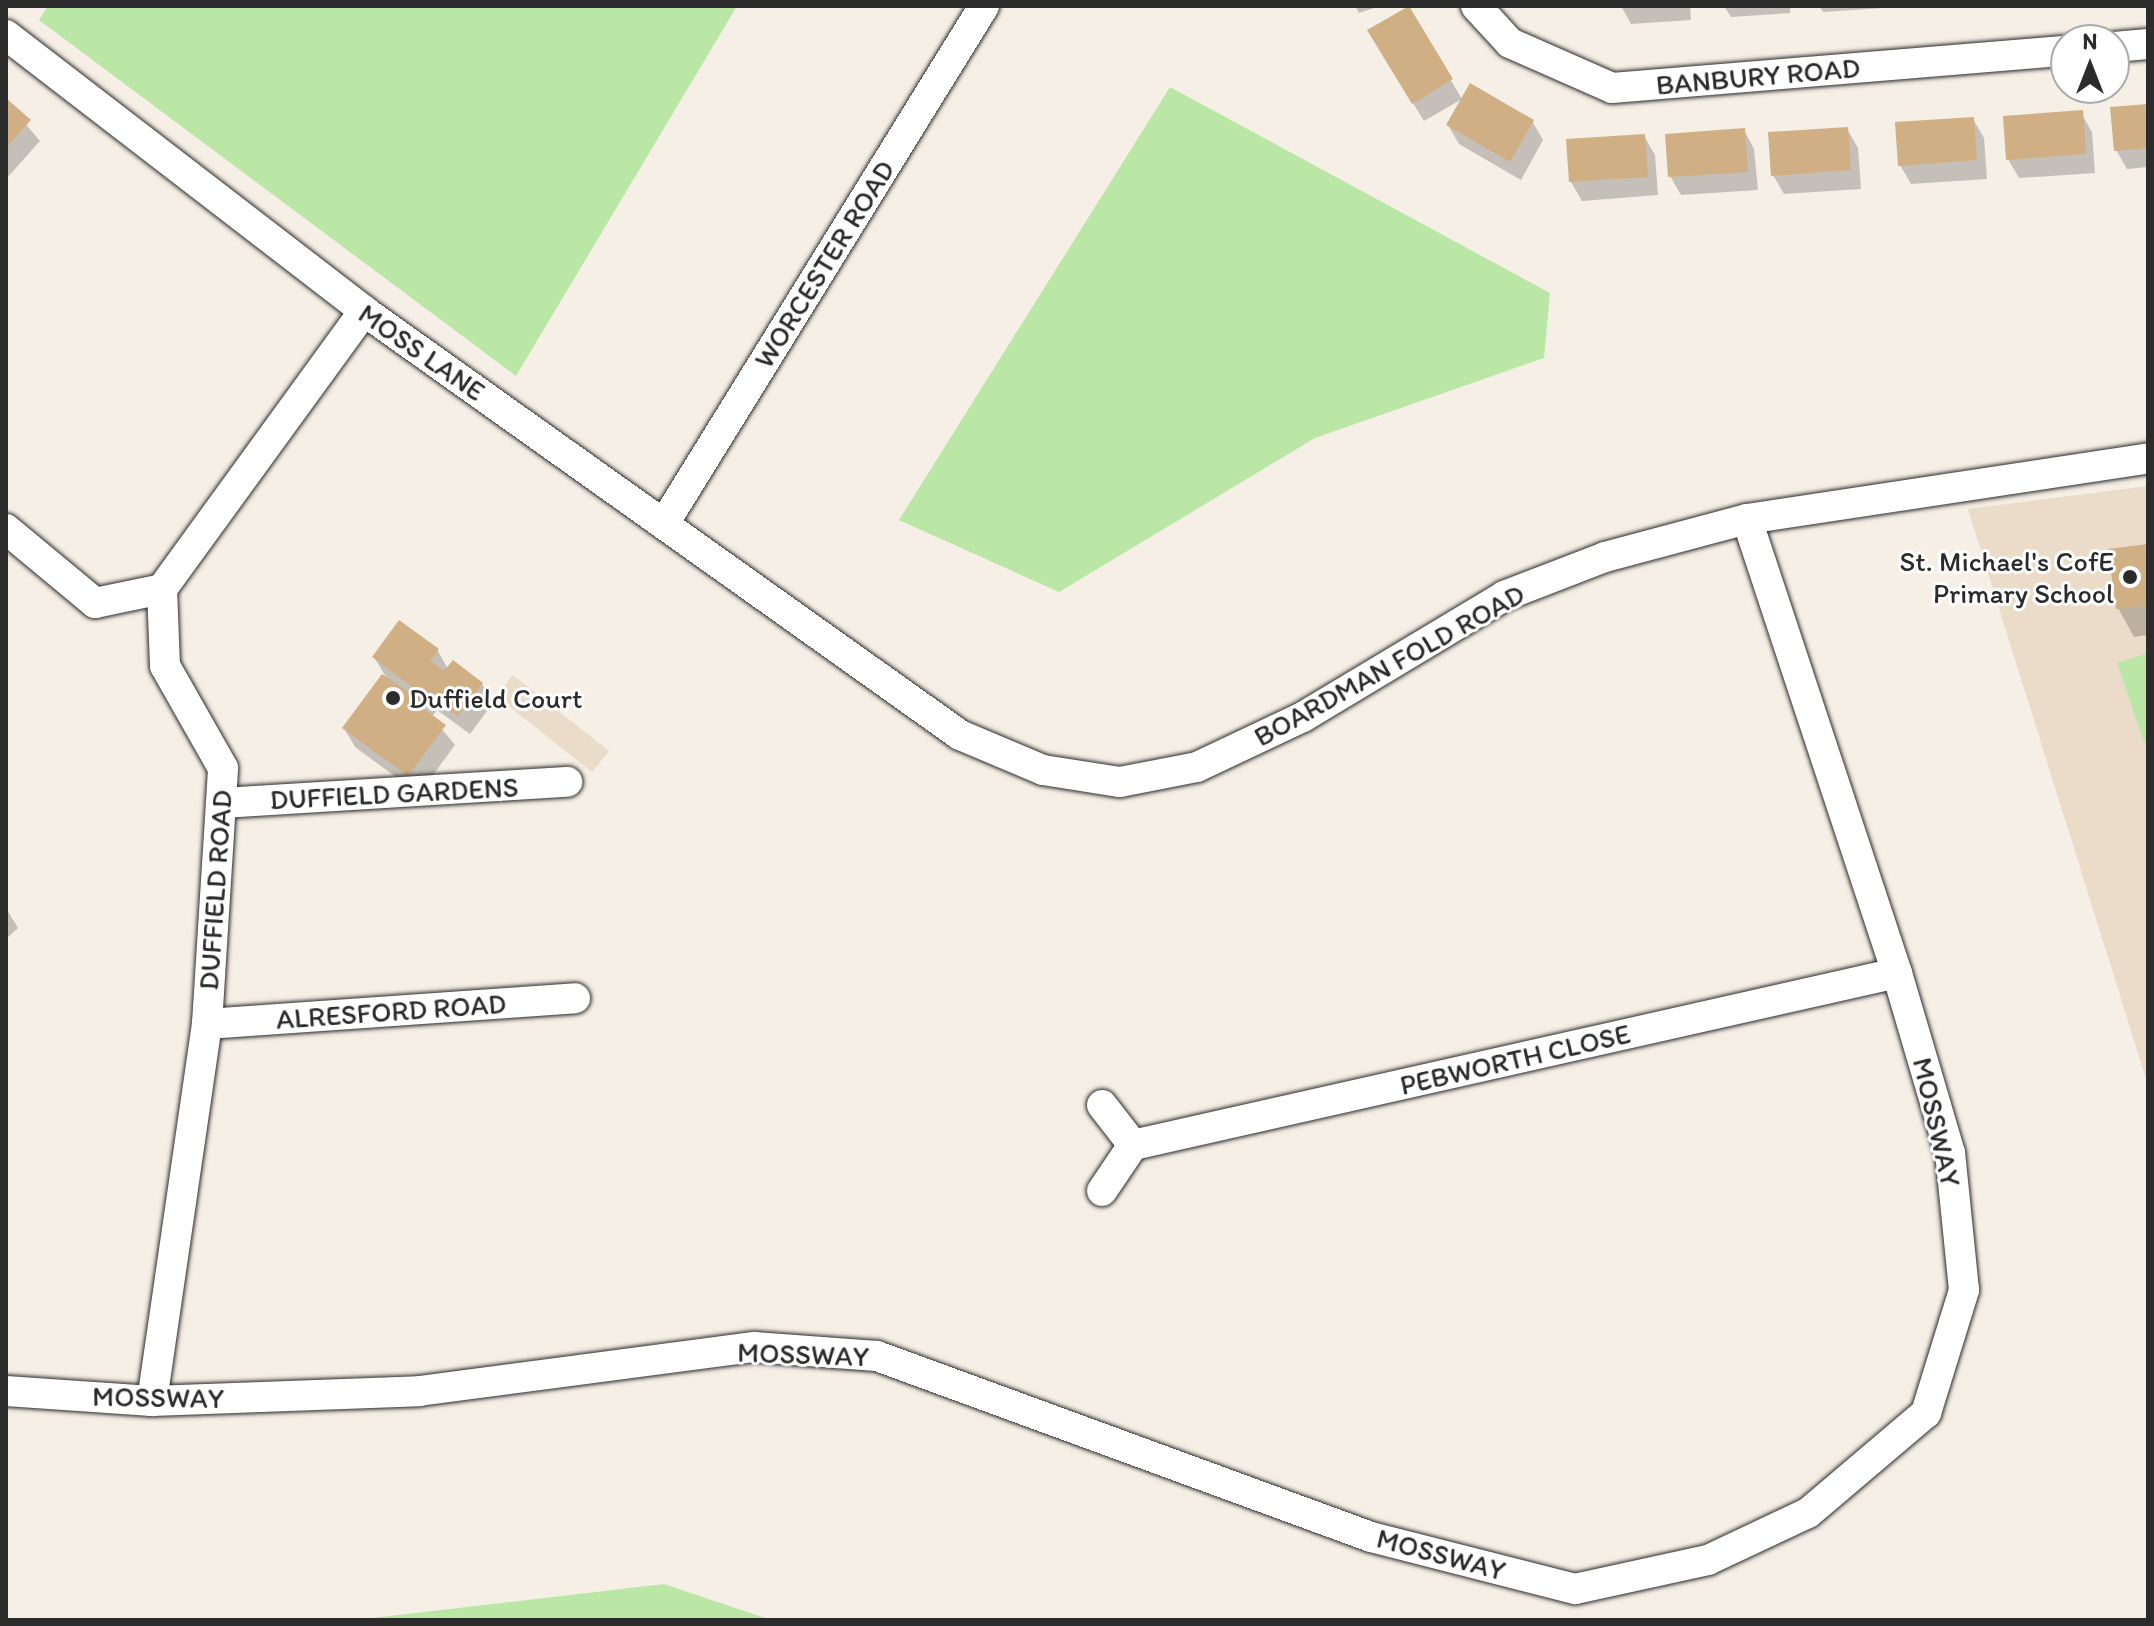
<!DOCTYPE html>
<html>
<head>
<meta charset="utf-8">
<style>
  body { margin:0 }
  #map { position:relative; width:2154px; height:1626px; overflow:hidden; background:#f6efe6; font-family:Itim,sans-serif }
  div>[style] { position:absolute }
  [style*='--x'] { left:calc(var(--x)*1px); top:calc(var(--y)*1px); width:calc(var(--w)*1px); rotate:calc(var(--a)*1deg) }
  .built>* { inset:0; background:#ebdcc9 }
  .green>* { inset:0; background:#bae7a5 }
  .shadow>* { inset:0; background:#0003 }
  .building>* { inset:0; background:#d1af84 }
  .roads { filter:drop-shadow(0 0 2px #2b2b2b) drop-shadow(0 0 2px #2b2b2b) }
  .street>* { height:30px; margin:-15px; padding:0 15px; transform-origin:15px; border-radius:15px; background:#fff }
  .dots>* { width:22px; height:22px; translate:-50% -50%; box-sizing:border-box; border:4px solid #fff; border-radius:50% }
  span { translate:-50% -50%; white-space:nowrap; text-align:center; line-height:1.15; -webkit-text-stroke:6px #fff; paint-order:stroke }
  .street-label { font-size:28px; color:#2b2b2b }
  .poi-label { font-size:28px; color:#2b2b2b }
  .right { translate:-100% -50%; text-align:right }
  .left { translate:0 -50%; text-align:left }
  .frame { position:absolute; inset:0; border:8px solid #2b2b2b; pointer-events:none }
  .north { position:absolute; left:2050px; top:24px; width:80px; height:80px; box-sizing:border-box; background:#fff; border:2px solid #aaa; border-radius:50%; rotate:0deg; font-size:22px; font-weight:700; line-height:32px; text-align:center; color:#2b2b2b }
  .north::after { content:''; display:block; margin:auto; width:28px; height:36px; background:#2b2b2b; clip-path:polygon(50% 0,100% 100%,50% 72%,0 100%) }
</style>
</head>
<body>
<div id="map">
  <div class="built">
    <div style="clip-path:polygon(2148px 486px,2148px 1085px,1968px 509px)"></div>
    <div style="clip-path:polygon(513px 675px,609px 751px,592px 772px,496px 696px)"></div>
  </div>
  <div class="green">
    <div style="clip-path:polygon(48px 6px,737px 6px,516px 376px,39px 20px)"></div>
    <div style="clip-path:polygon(1170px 87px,1550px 293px,1544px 358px,1315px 438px,1059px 592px,899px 520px)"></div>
    <div style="clip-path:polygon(2148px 653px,2148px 741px,2144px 742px,2117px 663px)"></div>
    <div style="clip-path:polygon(664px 1584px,771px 1620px,355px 1620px)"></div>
  </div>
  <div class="shadow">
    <div style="clip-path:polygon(1355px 6px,1380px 6px,1359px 13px)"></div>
    <div style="clip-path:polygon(1621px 6px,1690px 6px,1691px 20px,1631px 24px)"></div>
    <div style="clip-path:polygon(1724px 6px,1790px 6px,1790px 13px,1731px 17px)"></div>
    <div style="clip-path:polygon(1819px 6px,1883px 6px,1883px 8px,1823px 12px)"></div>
    <div style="clip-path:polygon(1407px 7px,1462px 99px,1424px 121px,1380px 49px)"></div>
    <div style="clip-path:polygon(6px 101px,40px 141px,6px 179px)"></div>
    <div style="clip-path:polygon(2148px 106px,2148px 167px,2127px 169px,2116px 150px)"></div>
    <div style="clip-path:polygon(2081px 113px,2092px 132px,2095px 173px,2019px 178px,2008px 159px)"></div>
    <div style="clip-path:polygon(1973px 119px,1984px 138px,1987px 179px,1911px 184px,1900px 165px)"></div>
    <div style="clip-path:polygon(1532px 121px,1543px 140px,1521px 180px,1459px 144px,1448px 125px)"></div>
    <div style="clip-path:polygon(1847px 129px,1858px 148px,1861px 189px,1784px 194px,1773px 175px)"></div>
    <div style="clip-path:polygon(1744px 130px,1754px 149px,1758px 190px,1681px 195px,1670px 176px)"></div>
    <div style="clip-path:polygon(1644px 136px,1655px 155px,1658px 195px,1582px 201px,1571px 182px)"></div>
    <div style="clip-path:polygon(2148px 546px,2148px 635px,2134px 637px,2118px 608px)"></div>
    <div style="clip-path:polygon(400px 623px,438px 651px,448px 669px,482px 684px,493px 703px,470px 734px,437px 710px,432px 717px,455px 745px,419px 794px,355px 747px,344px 728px,388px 680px,374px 657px)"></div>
    <div style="clip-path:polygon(6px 908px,18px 928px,6px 939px)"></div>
  </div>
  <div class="building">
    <div style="clip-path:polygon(1409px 6px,1453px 79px,1412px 104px,1367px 30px)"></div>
    <div style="clip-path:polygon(1470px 83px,1534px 120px,1510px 162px,1446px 125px)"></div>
    <div style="clip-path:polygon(6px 98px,31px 120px,6px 148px)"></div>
    <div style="clip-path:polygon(2148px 104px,2148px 148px,2114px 151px,2110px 107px)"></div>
    <div style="clip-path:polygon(2083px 110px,2086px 154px,2006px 160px,2003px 116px)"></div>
    <div style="clip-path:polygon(1974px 117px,1977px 160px,1898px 166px,1895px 122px)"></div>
    <div style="clip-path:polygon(1848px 127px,1851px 170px,1771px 176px,1768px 132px)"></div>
    <div style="clip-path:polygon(1745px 128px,1748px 172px,1668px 177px,1665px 134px)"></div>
    <div style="clip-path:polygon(1645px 134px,1648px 177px,1569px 182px,1566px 139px)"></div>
    <div style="clip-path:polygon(2148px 544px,2148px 605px,2116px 609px,2108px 549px)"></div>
    <div style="clip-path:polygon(399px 620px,439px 649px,430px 661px,444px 671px,453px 660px,483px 683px,458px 716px,425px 692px,417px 704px,446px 725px,408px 776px,342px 728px,382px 674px,407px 691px,411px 686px,372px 657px)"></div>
  </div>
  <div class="roads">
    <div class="street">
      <div style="--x:1476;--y:6;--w:50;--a:47.4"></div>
      <div style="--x:1510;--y:43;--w:111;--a:23.8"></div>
      <div style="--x:1612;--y:88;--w:456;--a:-4.7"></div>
      <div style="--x:6;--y:35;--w:452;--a:37.6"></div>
      <div style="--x:364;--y:311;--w:731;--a:35.43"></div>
      <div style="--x:960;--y:735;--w:90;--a:22.9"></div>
      <div style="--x:1043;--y:770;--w:78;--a:8.9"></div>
      <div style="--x:1120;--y:782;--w:78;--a:-11"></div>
      <div style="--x:1197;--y:767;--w:117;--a:-25.3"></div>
      <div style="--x:1303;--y:717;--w:235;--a:-31"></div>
      <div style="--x:1504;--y:596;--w:108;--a:-21.1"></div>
      <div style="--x:1605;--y:557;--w:147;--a:-15"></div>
      <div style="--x:1747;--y:519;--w:406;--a:-8.6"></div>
      <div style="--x:2114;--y:47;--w:34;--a:-5"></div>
      <div style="--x:665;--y:522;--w:607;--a:-58.27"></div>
      <div style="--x:6;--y:529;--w:116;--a:39.7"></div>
      <div style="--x:95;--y:603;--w:68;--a:-11.8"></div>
      <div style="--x:221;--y:803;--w:347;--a:-3.5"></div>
      <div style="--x:207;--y:1024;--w:369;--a:-4"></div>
      <div style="--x:1102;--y:1105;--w:51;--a:52.2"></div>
      <div style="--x:1133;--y:1145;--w:783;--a:-12.69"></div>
      <div style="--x:1102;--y:1191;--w:55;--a:-56"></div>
      <div style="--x:6;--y:1391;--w:146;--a:3.9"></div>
      <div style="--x:152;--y:1401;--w:267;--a:-2.1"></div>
      <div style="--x:419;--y:1391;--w:338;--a:-7.5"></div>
      <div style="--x:754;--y:1347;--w:123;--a:4.2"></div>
      <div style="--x:877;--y:1356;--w:526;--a:20.12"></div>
      <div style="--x:1371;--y:1537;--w:211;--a:14.3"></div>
      <div style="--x:1575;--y:1589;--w:136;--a:-12.3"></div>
      <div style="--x:1708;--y:1560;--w:110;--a:-25.2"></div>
      <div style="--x:1808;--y:1513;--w:155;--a:-40.3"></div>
      <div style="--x:1926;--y:1413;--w:129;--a:-72.8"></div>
      <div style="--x:1964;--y:1290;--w:138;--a:-95.8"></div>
      <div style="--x:1950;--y:1153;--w:188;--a:-106.4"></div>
      <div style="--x:1897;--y:973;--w:478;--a:-108.3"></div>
      <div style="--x:152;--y:1401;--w:381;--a:-81.7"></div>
      <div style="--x:207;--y:1024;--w:256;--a:-86.4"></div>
      <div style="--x:223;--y:768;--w:117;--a:-119.6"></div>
      <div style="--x:165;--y:666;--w:77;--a:-92.2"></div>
      <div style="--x:162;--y:589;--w:344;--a:-54"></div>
    </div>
  </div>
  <div class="dots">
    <div style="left:2130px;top:577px;background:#2b2b2b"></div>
    <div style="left:393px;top:698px;background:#2b2b2b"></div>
  </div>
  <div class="street-label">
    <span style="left:1758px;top:76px;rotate:-5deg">BANBURY ROAD</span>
    <span style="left:824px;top:264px;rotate:-58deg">WORCESTER ROAD</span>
    <span style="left:422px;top:352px;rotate:35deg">MOSS LANE</span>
    <span style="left:1389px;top:665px;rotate:-29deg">BOARDMAN FOLD ROAD</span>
    <span style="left:394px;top:793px;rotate:-3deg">DUFFIELD GARDENS</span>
    <span style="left:215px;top:890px;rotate:-86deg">DUFFIELD ROAD</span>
    <span style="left:391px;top:1011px;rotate:-4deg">ALRESFORD ROAD</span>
    <span style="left:1515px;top:1059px;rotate:-13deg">PEBWORTH CLOSE</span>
    <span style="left:1937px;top:1122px;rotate:77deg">MOSSWAY</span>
    <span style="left:803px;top:1354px;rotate:2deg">MOSSWAY</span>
    <span style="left:158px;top:1397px;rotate:1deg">MOSSWAY</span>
    <span style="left:1441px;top:1554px;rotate:15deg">MOSSWAY</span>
  </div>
  <div class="poi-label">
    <span class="right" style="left:2114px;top:577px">St. Michael's CofE<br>Primary School</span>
    <span class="left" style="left:409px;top:698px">Duffield Court</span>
  </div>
  <div class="frame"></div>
  <div class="north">N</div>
</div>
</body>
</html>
